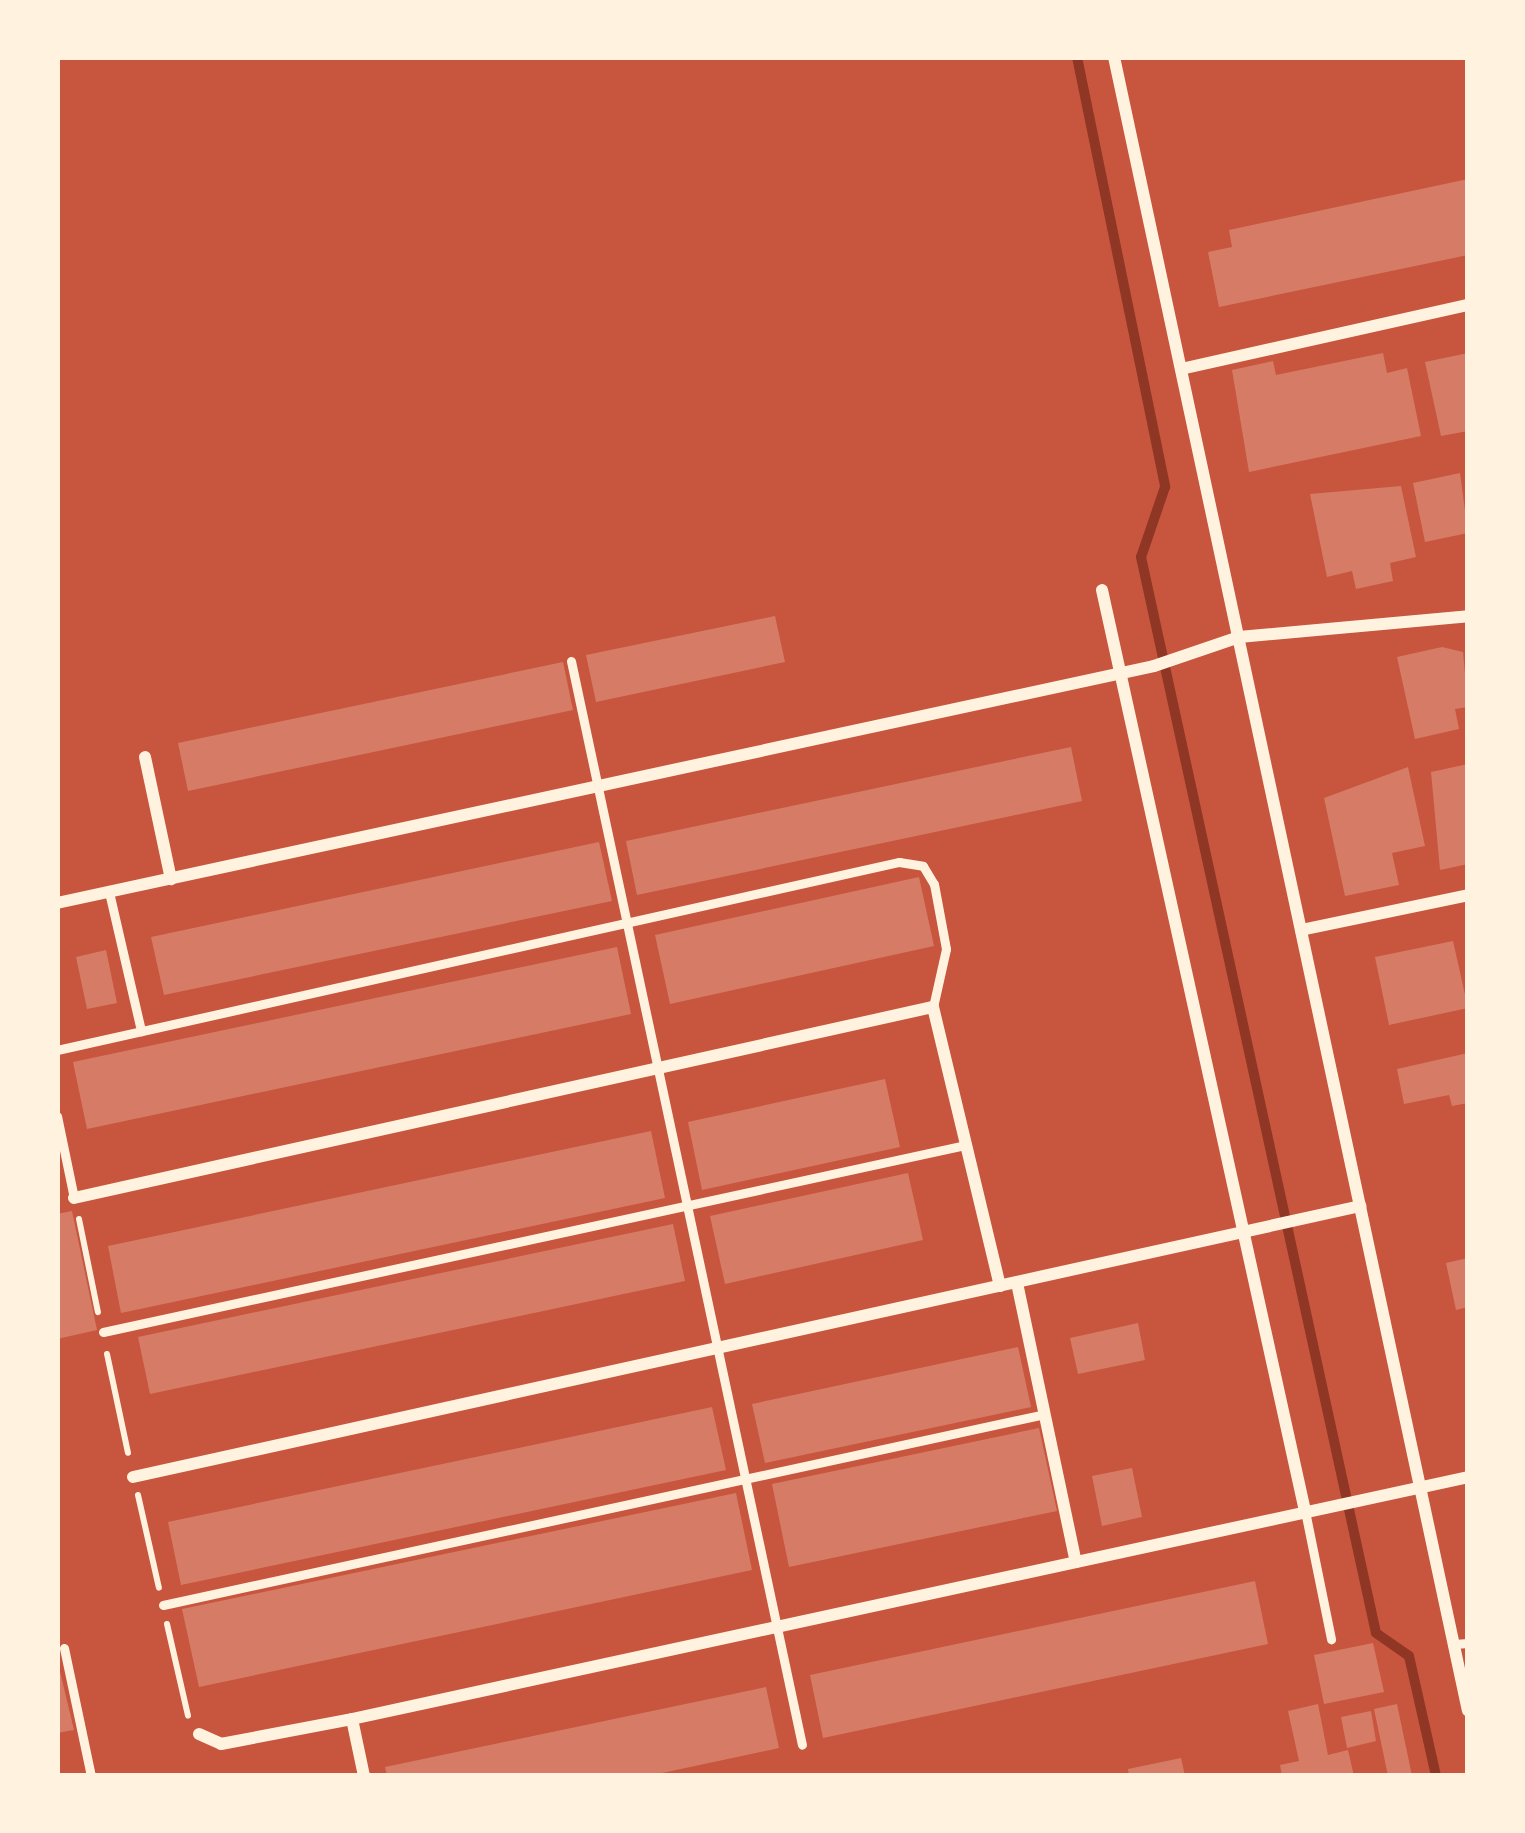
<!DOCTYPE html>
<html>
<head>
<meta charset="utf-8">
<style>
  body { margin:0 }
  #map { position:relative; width:1525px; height:1833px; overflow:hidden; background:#c8553d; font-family:"Asap Condensed",sans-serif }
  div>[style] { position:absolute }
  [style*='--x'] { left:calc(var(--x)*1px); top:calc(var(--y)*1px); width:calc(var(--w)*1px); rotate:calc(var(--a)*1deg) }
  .stream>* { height:10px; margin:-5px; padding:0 5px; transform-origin:5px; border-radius:5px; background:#8f3625 }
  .building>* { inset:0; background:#d67c66 }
  .path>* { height:6px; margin:-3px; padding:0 3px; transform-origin:3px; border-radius:3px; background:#fff3e0 }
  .service>* { height:9px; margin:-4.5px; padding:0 4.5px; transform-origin:4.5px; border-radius:4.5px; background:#fff3e0 }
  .minor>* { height:12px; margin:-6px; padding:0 6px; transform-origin:6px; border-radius:6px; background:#fff3e0 }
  span { translate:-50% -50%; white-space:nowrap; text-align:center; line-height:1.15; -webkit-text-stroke:12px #fff3e0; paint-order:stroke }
  .frame { position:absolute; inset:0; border:60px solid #fff3e0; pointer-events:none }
</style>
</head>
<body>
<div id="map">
  <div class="stream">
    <div style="--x:1077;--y:57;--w:439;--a:78.4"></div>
    <div style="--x:1165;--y:487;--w:74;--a:108.9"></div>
    <div style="--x:1141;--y:557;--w:1101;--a:77.68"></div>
    <div style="--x:1376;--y:1633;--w:40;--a:34.9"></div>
    <div style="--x:1409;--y:1656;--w:123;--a:77.3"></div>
  </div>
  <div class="building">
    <div style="clip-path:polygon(1468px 179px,1468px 255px,1219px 307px,1208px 252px,1232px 247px,1229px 230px)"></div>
    <div style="clip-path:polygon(1383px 353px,1387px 373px,1407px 368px,1421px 436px,1249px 472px,1232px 370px,1273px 361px,1276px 375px)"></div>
    <div style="clip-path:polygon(1468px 353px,1468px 431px,1441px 436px,1425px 362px)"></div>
    <div style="clip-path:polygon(1460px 473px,1468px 533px,1425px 542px,1413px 483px)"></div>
    <div style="clip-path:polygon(1401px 486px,1416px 557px,1390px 563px,1393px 581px,1356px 589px,1352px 571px,1327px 577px,1310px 494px)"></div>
    <div style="clip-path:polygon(775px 616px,785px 662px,596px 702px,586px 655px)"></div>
    <div style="clip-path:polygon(1442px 647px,1463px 652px,1468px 707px,1455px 709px,1459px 729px,1415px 739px,1397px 657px)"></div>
    <div style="clip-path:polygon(563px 662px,573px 710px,188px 791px,178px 743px)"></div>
    <div style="clip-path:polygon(1071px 747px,1082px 801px,637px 895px,626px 841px)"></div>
    <div style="clip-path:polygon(1468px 764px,1468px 864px,1440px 870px,1431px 772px)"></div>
    <div style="clip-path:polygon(1408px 767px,1425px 846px,1392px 853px,1399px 885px,1345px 896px,1324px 798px)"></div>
    <div style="clip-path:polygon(599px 842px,612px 901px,164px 995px,151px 937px)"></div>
    <div style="clip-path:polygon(919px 877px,934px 946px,670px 1004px,655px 935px)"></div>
    <div style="clip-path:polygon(1453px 941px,1468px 1008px,1389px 1025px,1375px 957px)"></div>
    <div style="clip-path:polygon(617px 947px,631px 1014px,87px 1129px,73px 1062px)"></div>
    <div style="clip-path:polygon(106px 950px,117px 1003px,87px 1009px,76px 957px)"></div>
    <div style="clip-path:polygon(1468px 1053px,1468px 1103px,1452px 1106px,1449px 1095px,1404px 1104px,1397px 1069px)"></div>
    <div style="clip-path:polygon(885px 1079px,900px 1147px,702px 1190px,688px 1122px)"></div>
    <div style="clip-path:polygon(651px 1131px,665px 1198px,121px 1313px,108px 1246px)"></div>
    <div style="clip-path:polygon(908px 1173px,923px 1240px,725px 1284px,710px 1216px)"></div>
    <div style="clip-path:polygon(72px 1211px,97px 1330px,57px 1339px,57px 1214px)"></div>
    <div style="clip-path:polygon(673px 1224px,685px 1281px,150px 1394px,138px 1337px)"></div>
    <div style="clip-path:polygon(1468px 1258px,1468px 1307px,1456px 1310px,1446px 1263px)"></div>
    <div style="clip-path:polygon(1138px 1323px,1145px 1360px,1078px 1374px,1070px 1338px)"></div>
    <div style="clip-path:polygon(1018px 1347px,1031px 1407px,765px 1463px,752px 1404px)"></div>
    <div style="clip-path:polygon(712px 1407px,726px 1470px,181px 1585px,168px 1522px)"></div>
    <div style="clip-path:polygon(1039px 1428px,1057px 1511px,789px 1567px,772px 1484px)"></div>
    <div style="clip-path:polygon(1132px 1468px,1142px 1517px,1102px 1526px,1092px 1476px)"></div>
    <div style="clip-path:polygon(736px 1493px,752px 1570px,199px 1687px,182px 1609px)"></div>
    <div style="clip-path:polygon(1255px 1581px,1268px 1644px,823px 1738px,810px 1675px)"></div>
    <div style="clip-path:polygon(1373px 1643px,1384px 1692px,1324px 1704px,1314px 1655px)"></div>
    <div style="clip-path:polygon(57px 1659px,74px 1730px,57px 1733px)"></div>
    <div style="clip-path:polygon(766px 1687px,779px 1748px,648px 1776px,387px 1776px,385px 1767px)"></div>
    <div style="clip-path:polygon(1318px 1704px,1328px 1755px,1348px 1750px,1354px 1776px,1282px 1776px,1280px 1765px,1299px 1761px,1288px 1711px)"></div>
    <div style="clip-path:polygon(1397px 1704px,1412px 1776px,1388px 1776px,1374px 1709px)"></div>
    <div style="clip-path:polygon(1371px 1711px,1376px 1741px,1347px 1748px,1341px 1717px)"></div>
    <div style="clip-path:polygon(1181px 1758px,1185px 1776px,1129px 1776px,1128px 1769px)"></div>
  </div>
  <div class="path">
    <div style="--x:79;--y:1219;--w:95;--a:78.5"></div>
    <div style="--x:107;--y:1354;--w:101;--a:78"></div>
    <div style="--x:138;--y:1495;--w:95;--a:77.3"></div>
    <div style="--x:167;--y:1624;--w:94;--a:77.1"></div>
  </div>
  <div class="service">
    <div style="--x:571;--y:661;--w:1108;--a:77.97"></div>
    <div style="--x:109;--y:892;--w:143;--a:77"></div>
    <div style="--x:57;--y:1050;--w:863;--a:-12.59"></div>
    <div style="--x:899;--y:862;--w:24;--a:9"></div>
    <div style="--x:923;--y:866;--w:21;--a:59"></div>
    <div style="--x:934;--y:884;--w:66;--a:79.5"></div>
    <div style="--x:946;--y:949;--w:59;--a:102.6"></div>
    <div style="--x:57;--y:1116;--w:84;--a:78.3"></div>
    <div style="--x:103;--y:1332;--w:883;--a:-12.23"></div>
    <div style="--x:1305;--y:1511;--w:131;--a:78.5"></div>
    <div style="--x:163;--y:1605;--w:902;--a:-12.22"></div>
    <div style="--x:1454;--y:1644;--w:14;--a:-4"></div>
    <div style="--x:64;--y:1648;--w:131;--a:78.1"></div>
  </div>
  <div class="minor">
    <div style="--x:1114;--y:57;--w:1691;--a:77.92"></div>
    <div style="--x:1181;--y:369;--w:294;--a:-12.6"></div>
    <div style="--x:1102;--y:590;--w:943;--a:77.57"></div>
    <div style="--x:145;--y:757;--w:125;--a:78"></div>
    <div style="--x:57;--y:903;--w:1122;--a:-12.19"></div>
    <div style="--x:1154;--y:666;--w:90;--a:-18.8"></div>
    <div style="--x:1239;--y:637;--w:230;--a:-5.2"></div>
    <div style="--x:1301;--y:930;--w:171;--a:-11.8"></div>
    <div style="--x:74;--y:1198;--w:880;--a:-12.54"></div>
    <div style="--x:933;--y:1007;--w:287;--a:76.5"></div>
    <div style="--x:1017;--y:1283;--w:285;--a:78.1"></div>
    <div style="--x:133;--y:1477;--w:1257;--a:-12.45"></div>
    <div style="--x:352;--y:1719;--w:58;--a:78.1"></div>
    <div style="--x:199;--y:1734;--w:24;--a:24"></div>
    <div style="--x:221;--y:1744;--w:133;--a:-10.8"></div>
    <div style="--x:352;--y:1719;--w:1142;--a:-12.23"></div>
  </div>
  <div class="frame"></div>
</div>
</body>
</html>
